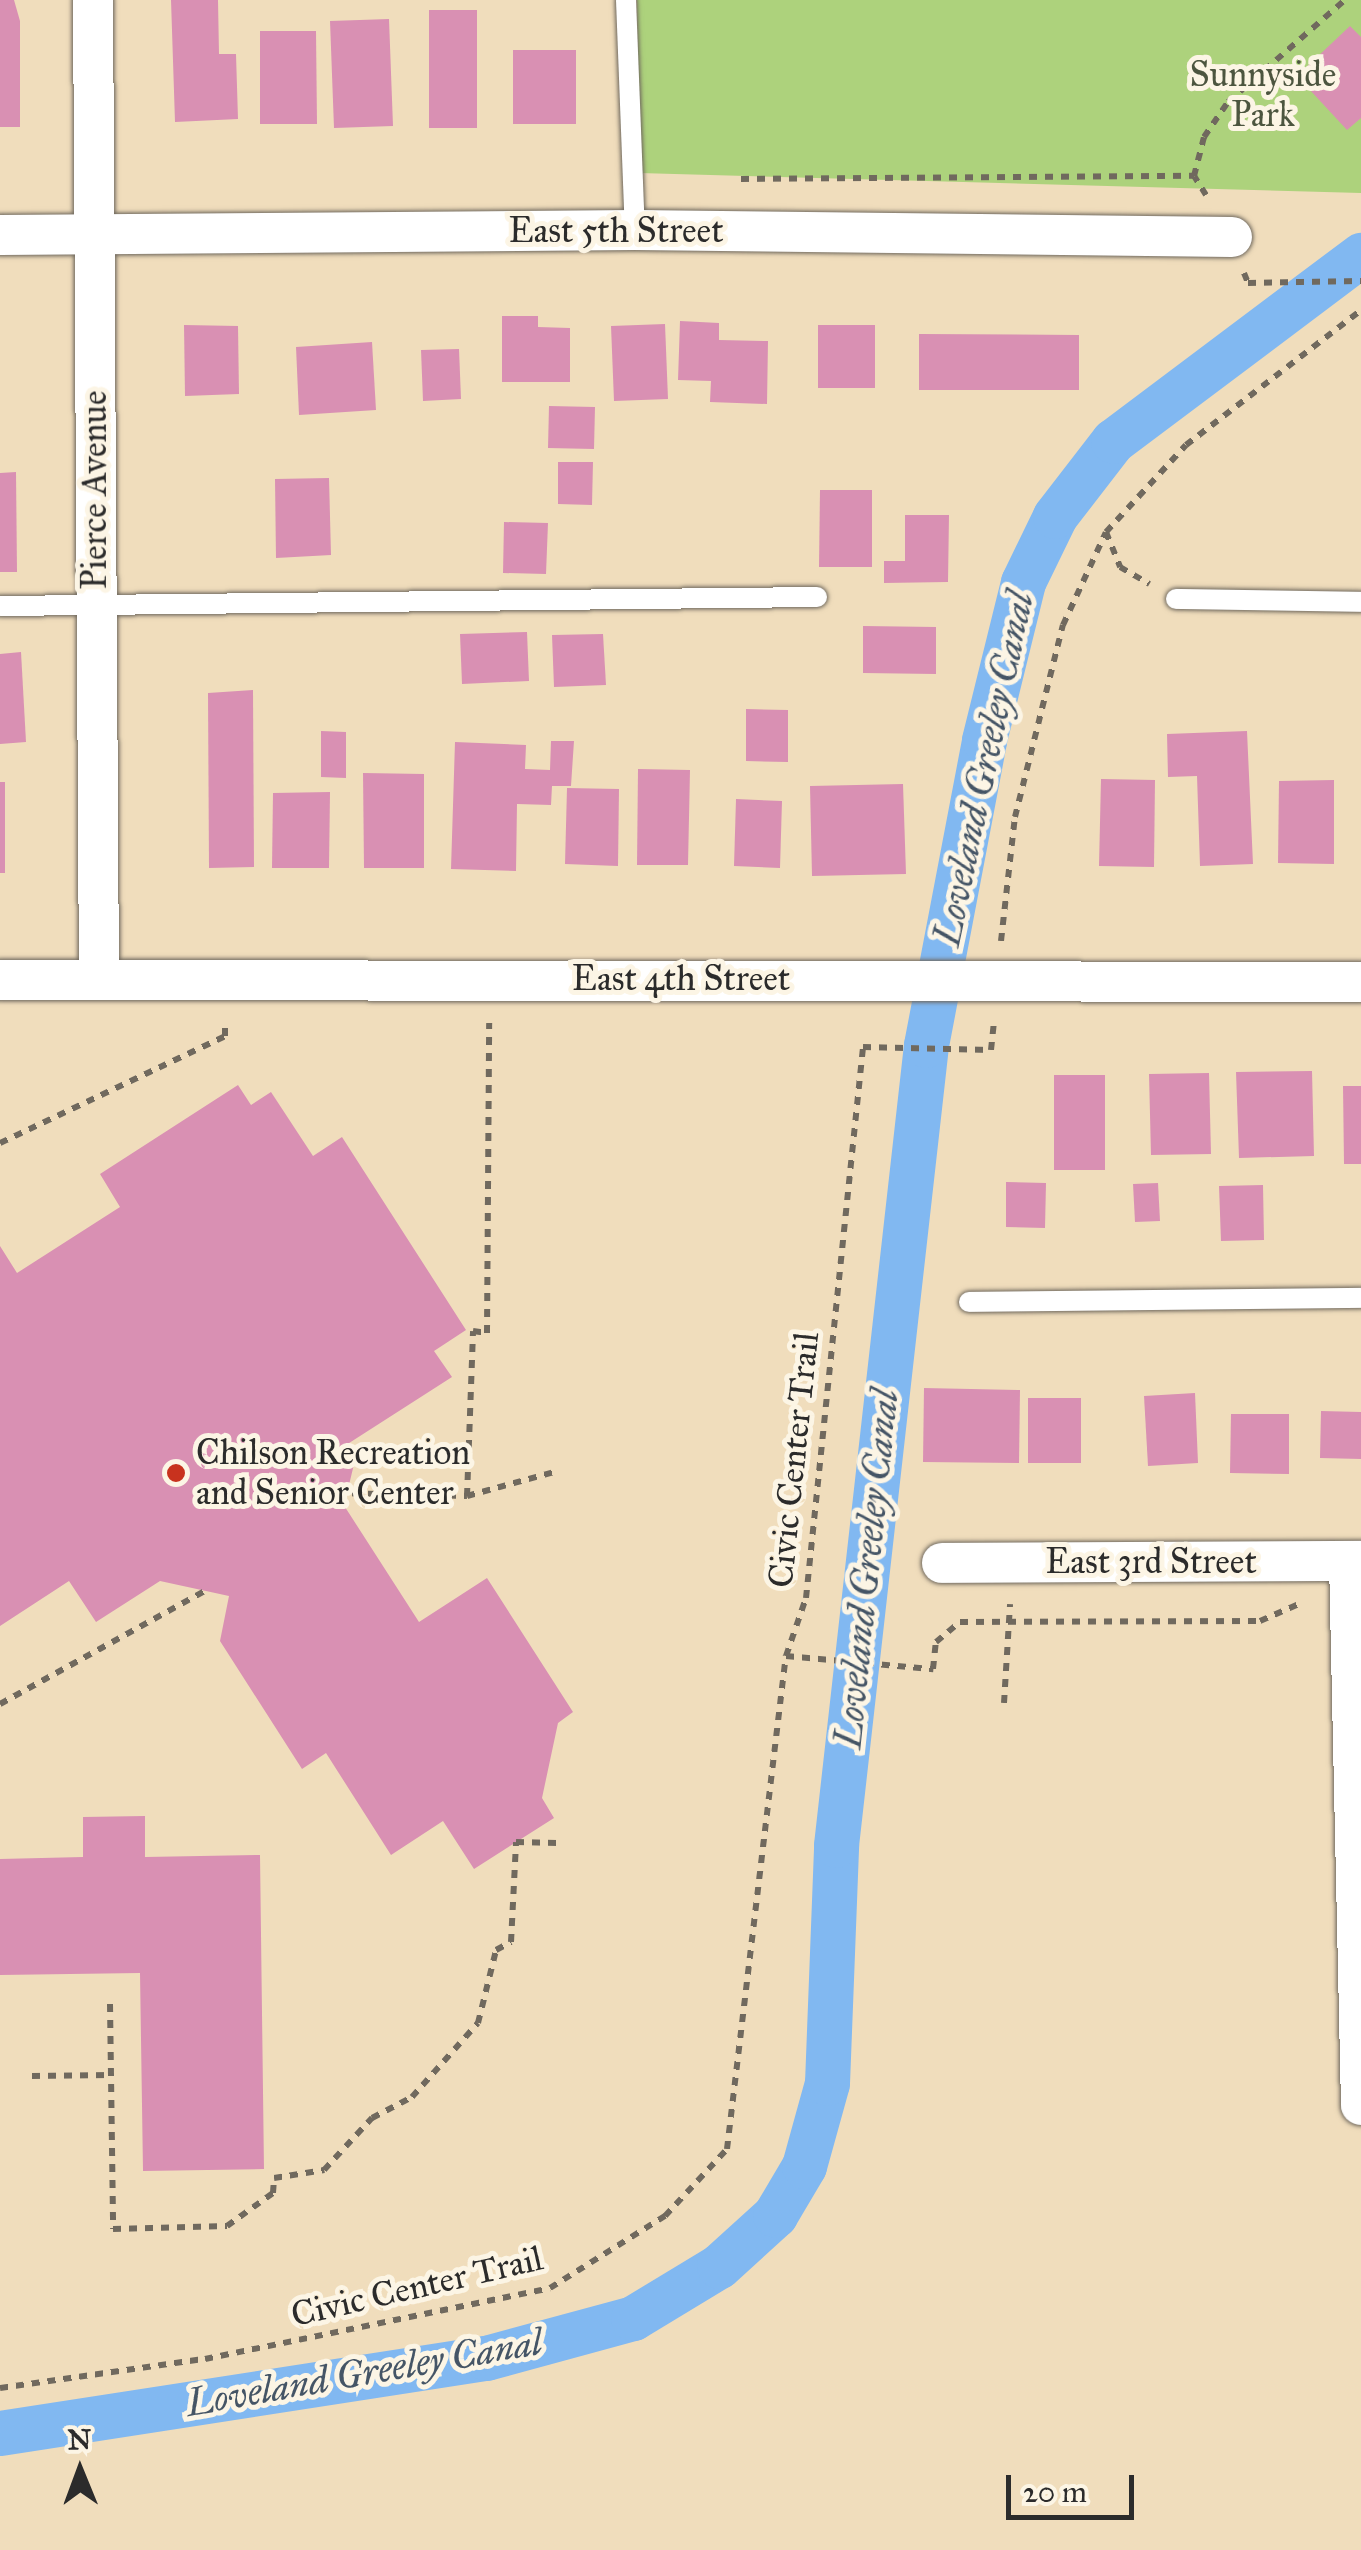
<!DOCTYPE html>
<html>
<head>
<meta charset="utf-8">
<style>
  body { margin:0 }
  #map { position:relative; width:1361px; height:2550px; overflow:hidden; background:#f0ddbc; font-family:"IM FELL Great Primer",serif }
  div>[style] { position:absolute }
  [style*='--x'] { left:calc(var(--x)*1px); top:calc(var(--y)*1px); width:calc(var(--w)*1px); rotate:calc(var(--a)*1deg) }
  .green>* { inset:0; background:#add27c }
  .canal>* { height:45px; margin:-22.5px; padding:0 22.5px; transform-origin:22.5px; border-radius:22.5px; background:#81b8f1 }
  .building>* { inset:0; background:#d990b3 }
  .path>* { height:6px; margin-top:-3px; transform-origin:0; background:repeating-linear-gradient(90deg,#70695e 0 8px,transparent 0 16px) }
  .roads { filter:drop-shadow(0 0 2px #70695e) drop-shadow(0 0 2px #70695e) }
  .service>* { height:20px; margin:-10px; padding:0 10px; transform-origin:10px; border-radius:10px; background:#fff }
  .minor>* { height:40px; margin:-20px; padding:0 20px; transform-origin:20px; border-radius:20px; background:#fff }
  .dots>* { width:28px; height:28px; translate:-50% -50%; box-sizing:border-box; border:5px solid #fcf5e5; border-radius:50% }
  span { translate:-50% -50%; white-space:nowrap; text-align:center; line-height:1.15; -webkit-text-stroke:10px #fcf5e5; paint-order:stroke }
  .park-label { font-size:35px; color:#4c553f }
  .street-label { font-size:35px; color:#2b2b2b }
  .poi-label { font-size:35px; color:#2b2b2b }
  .left { translate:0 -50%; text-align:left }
  .water-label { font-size:38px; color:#455566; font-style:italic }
  .north { position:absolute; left:30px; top:2420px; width:100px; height:100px; -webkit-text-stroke:8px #fcf5e5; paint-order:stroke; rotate:359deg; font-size:28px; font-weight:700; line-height:40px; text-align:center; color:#2b2b2b }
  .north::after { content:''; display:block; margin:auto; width:35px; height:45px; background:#2b2b2b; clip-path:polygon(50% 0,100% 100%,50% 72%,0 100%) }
  .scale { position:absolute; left:1006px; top:2475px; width:128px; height:45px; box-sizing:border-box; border:5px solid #2b2b2b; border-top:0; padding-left:12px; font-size:30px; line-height:35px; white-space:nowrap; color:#2b2b2b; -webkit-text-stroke:8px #fcf5e5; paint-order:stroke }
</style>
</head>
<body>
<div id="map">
  <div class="green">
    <div style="clip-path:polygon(637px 0,1361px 0,1361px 193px,639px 173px)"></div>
  </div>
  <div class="canal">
    <div style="--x:0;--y:2433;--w:492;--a:-8.8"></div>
    <div style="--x:486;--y:2358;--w:152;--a:-15.2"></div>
    <div style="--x:633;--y:2318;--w:100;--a:-31.2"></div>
    <div style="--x:719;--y:2266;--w:76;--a:-42.3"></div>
    <div style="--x:775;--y:2215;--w:57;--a:-59.4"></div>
    <div style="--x:804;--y:2166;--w:86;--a:-74.5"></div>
    <div style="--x:827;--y:2083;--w:238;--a:-87.8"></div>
    <div style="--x:836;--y:1845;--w:805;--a:-83.58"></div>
    <div style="--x:926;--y:1045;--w:310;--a:-79.2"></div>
    <div style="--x:984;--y:740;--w:163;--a:-76.1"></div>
    <div style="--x:1023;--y:582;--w:73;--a:-64.1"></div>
    <div style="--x:1055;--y:516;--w:95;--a:-52.3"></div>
    <div style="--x:1113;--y:441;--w:310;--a:-36.9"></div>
  </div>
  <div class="building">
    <div style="clip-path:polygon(0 0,14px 0,20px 21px,20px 127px,0 127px)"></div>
    <div style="clip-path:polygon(171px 0,218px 0,219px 54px,236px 54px,238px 119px,175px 122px)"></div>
    <div style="clip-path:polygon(429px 10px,477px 10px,477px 128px,429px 128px)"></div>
    <div style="clip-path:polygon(389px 19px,393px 126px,334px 128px,330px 21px)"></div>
    <div style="clip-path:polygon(1350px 26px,1361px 37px,1361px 118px,1347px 130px,1297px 76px)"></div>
    <div style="clip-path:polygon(260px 31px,316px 31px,317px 124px,260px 124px)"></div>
    <div style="clip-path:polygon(513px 50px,576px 50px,576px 124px,513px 124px)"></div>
    <div style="clip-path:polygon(502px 316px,538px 316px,538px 327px,570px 328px,570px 382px,502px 382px)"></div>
    <div style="clip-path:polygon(680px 321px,719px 323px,719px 340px,768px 341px,767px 404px,710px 402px,711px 381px,678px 380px)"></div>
    <div style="clip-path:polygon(665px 324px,668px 399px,614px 401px,611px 326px)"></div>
    <div style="clip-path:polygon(184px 325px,238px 326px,239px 394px,185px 396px)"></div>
    <div style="clip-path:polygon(818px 325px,875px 325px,875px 388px,818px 388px)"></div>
    <div style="clip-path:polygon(919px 334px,1079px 335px,1079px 390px,919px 390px)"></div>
    <div style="clip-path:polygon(372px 342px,376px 410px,299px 415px,296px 347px)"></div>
    <div style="clip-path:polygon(459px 349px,461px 399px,423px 401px,421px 350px)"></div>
    <div style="clip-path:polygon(549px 406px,595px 407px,594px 449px,548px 448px)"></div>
    <div style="clip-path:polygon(558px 462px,593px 462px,592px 505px,558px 504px)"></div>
    <div style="clip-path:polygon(16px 472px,17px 572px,0 572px,0 473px)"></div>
    <div style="clip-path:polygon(329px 478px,331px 555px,276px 558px,275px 479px)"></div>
    <div style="clip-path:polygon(820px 490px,872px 490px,872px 567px,819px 567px)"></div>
    <div style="clip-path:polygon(905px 515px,949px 515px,948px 582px,884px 583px,884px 561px,905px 561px)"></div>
    <div style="clip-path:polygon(504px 522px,548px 523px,546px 574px,503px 573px)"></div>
    <div style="clip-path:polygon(863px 626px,936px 627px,936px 674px,863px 673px)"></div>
    <div style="clip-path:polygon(527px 632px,529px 681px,462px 684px,460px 634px)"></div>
    <div style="clip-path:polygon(603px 634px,606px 685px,554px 687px,552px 635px)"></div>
    <div style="clip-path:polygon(21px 652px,26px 742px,0 744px,0 654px)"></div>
    <div style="clip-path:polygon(253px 690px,254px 867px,209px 868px,208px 693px)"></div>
    <div style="clip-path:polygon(746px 709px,788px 710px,788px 762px,746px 761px)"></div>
    <div style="clip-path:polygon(321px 731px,346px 732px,346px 778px,321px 777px)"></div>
    <div style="clip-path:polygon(1247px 731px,1253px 864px,1200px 866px,1197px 776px,1168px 777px,1167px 734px)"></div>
    <div style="clip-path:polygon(551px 741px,574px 741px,571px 786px,552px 786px,551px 805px,517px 804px,516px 871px,451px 869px,455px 742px,526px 745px,525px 769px,550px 770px)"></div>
    <div style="clip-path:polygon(638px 769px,690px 770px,688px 865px,637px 865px)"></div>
    <div style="clip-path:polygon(363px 773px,424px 774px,424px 868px,364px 868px)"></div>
    <div style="clip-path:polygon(1101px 779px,1155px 780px,1154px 867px,1099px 866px)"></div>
    <div style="clip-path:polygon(1334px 780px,1334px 864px,1278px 863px,1279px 781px)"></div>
    <div style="clip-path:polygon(0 782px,5px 782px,5px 873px,0 873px)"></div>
    <div style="clip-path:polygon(903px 784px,906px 874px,812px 876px,810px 786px)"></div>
    <div style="clip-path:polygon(567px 788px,619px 789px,618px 866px,565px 864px)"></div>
    <div style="clip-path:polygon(330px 792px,329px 868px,272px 868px,273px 793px)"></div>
    <div style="clip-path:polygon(736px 799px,782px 801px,780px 868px,734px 866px)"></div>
    <div style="clip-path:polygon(1312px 1071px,1314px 1156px,1239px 1158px,1236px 1072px)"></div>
    <div style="clip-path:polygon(1209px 1073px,1211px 1154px,1151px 1155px,1149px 1074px)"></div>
    <div style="clip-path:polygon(1054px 1075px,1105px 1075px,1105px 1170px,1054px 1170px)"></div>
    <div style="clip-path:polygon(238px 1085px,251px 1105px,271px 1092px,313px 1156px,342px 1137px,466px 1330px,434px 1351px,452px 1377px,346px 1445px,355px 1460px,349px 1485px,336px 1493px,419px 1622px,487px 1578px,573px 1712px,558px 1723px,542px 1798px,554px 1818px,474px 1869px,443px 1821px,391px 1855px,326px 1753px,302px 1769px,220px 1641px,229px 1596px,160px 1581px,96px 1622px,69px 1581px,0 1626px,0 1246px,17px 1273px,120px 1207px,100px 1174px)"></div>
    <div style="clip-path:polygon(1343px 1086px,1361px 1086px,1361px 1164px,1344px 1164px)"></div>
    <div style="clip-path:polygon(1006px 1182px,1046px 1183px,1045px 1228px,1006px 1227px)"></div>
    <div style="clip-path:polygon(1158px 1183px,1160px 1221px,1135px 1222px,1133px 1184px)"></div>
    <div style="clip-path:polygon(1263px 1185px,1264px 1240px,1221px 1241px,1219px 1186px)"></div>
    <div style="clip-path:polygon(924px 1388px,1020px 1390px,1019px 1463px,923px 1462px)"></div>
    <div style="clip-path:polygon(1195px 1393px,1198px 1463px,1148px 1466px,1144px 1396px)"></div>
    <div style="clip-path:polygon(1028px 1398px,1081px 1398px,1081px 1463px,1028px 1463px)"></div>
    <div style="clip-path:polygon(1321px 1411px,1361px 1412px,1361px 1459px,1320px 1458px)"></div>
    <div style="clip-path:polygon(1231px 1414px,1289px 1414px,1289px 1474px,1230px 1473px)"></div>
    <div style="clip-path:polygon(145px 1816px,145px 1857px,260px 1855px,264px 2169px,143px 2171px,140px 1973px,0 1975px,0 1859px,83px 1857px,83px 1817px)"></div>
  </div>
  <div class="path">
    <div style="--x:741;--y:179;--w:453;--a:-0.4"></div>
    <div style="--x:1206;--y:195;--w:22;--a:-122"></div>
    <div style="--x:1194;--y:176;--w:40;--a:-75.6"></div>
    <div style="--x:1204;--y:137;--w:42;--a:-55.6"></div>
    <div style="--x:1228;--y:102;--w:155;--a:-41.1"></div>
    <div style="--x:1244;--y:273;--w:11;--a:68"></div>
    <div style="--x:1248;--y:283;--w:113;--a:-1"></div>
    <div style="--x:1106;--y:532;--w:38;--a:68"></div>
    <div style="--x:1120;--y:567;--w:34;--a:30"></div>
    <div style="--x:1001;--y:941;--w:125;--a:-83.6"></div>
    <div style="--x:1015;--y:817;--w:198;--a:-76"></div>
    <div style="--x:1063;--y:625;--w:102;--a:-65.2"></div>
    <div style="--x:1106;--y:532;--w:118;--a:-47.4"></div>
    <div style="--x:1186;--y:445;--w:221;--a:-37.6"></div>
    <div style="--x:0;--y:1143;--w:249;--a:-25.4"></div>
    <div style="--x:225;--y:1036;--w:13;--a:-90"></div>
    <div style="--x:336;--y:1493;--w:131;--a:1.3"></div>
    <div style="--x:467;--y:1496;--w:90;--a:-15.4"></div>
    <div style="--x:467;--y:1496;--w:165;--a:-87.9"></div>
    <div style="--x:473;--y:1331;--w:14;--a:8"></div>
    <div style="--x:487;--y:1333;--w:310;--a:-89.6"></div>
    <div style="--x:786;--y:1656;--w:148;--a:5.1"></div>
    <div style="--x:933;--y:1669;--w:27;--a:-84"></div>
    <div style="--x:936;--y:1642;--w:31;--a:-40"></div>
    <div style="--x:960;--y:1622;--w:300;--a:-0.2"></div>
    <div style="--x:1260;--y:1621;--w:43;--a:-23.6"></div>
    <div style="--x:1004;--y:1703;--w:99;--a:-86.5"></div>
    <div style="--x:0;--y:1704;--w:234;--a:-28.9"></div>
    <div style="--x:110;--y:2004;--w:225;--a:89.2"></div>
    <div style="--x:113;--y:2229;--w:114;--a:-1.5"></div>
    <div style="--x:227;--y:2226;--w:57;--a:-35.7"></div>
    <div style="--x:273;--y:2193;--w:15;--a:-86"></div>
    <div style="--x:274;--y:2178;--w:51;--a:-9.1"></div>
    <div style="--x:324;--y:2170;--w:71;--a:-47.3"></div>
    <div style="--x:372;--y:2118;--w:45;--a:-27.7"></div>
    <div style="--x:412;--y:2097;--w:99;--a:-48.3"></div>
    <div style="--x:478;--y:2023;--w:75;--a:-76.1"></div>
    <div style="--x:496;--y:1950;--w:17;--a:-28"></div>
    <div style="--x:511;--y:1942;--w:100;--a:-87.1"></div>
    <div style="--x:516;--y:1842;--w:41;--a:1.4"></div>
    <div style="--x:32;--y:2076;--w:79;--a:-0.7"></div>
    <div style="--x:0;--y:2388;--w:207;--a:-8.1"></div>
    <div style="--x:205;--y:2359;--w:352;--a:-11.6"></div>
    <div style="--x:550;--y:2288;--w:136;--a:-32.1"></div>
    <div style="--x:665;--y:2216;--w:91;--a:-47.2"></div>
    <div style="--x:727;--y:2149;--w:497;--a:-83.2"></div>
    <div style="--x:786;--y:1656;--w:61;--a:-71"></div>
    <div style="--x:806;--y:1598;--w:554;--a:-84.09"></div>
    <div style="--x:863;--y:1047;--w:128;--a:1.3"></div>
    <div style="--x:991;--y:1050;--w:27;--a:-84"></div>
  </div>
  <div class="roads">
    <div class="service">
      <div style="--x:626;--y:0;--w:230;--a:87.8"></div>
      <div style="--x:1176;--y:599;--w:185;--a:0.9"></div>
      <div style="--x:0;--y:606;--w:817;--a:-0.63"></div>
      <div style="--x:969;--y:1302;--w:392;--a:-0.6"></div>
    </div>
    <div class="minor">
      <div style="--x:93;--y:0;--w:980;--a:89.65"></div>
      <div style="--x:0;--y:235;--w:635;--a:-0.45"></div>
      <div style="--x:635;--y:230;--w:597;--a:0.67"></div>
      <div style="--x:0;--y:980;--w:1361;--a:0.08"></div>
      <div style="--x:1349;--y:1561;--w:544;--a:88.74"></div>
      <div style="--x:942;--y:1563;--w:419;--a:-0.3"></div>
    </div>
  </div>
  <div class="dots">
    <div style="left:176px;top:1473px;background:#c8321e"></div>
  </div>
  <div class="park-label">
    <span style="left:1263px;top:95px">Sunnyside<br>Park</span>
  </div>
  <div class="street-label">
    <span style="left:616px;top:231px">East 5th Street</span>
    <span style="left:95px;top:490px;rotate:-90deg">Pierce Avenue</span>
    <span style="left:681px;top:979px">East 4th Street</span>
    <span style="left:794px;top:1460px;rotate:-84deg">Civic Center Trail</span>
    <span style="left:1151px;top:1562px">East 3rd Street</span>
    <span style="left:417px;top:2287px;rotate:-13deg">Civic Center Trail</span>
  </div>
  <div class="poi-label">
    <span class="left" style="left:196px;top:1473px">Chilson Recreation<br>and Senior Center</span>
  </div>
  <div class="water-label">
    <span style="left:984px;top:769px;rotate:-78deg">Loveland Greeley Canal</span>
    <span style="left:867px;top:1569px;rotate:-84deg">Loveland Greeley Canal</span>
    <span style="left:364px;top:2373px;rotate:-10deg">Loveland Greeley Canal</span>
  </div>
  <div class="north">N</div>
  <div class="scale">20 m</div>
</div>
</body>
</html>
